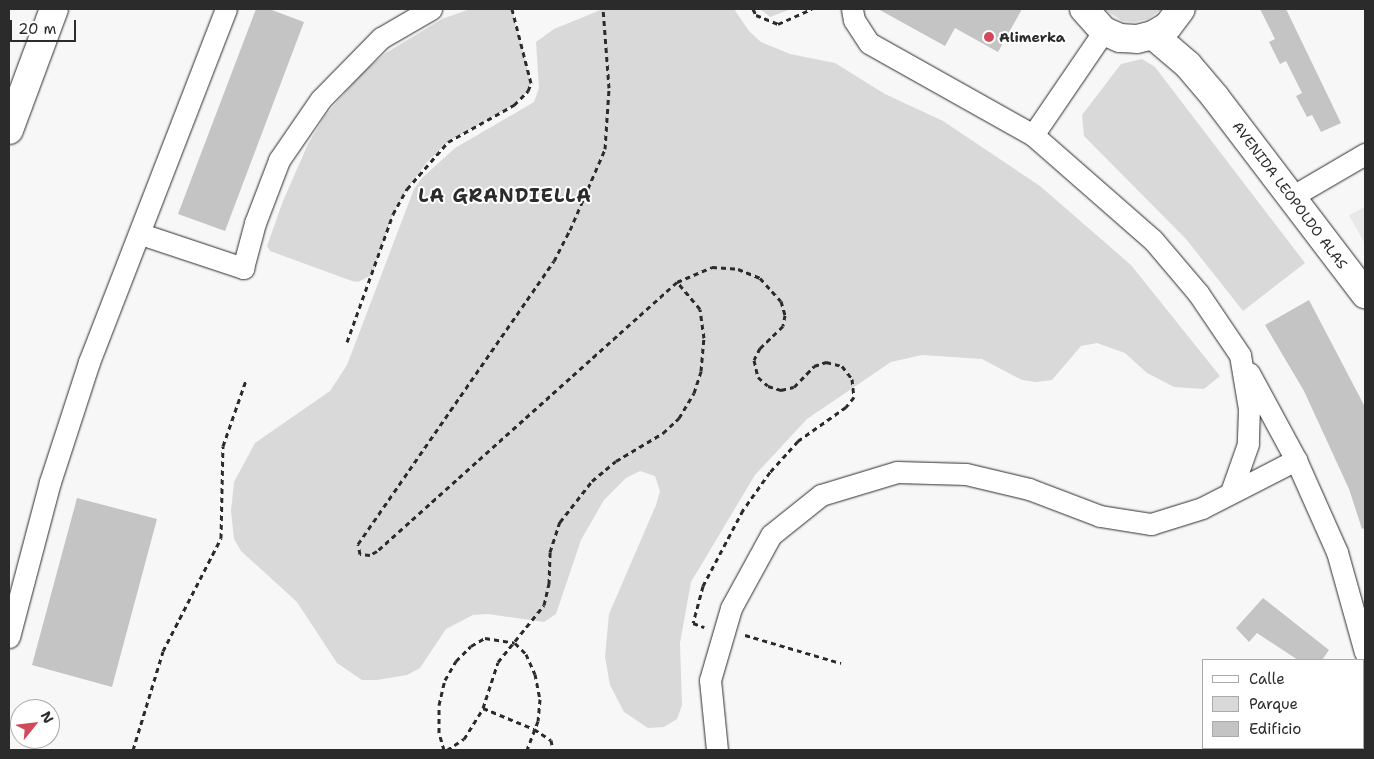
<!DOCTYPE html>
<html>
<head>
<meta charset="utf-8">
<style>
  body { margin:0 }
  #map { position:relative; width:1374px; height:759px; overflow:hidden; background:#f7f7f7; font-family:"Shantell Sans",sans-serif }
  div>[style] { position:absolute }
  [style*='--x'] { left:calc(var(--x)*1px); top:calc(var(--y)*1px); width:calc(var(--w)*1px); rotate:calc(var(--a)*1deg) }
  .built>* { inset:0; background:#e8e8e8 }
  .green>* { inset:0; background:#d9d9d9 }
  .building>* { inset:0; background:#c4c4c4 }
  .path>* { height:3px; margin-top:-1.5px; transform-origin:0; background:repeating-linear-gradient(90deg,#2b2b2b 0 5px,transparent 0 9px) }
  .roads { filter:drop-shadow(0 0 1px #2b2b2b) drop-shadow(0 0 1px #2b2b2b) }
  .minor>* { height:21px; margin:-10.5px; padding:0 10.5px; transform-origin:10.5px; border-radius:10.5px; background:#fff }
  .major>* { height:28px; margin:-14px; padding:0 14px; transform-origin:14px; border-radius:14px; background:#fff }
  .highway>* { height:28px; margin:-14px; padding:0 14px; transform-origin:14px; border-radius:14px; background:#fff }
  .dots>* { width:14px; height:14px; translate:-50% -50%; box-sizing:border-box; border:2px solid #fff; border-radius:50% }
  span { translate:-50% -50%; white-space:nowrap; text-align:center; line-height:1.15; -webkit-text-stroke:4px #fff; paint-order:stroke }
  .poi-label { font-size:14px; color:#2b2b2b; font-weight:700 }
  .left { translate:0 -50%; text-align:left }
  .street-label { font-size:14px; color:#2b2b2b }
  .district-label { font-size:19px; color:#2b2b2b; font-weight:700; letter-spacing:1px }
  .frame { position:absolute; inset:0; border:10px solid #2b2b2b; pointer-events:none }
  .legend { position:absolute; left:1202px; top:659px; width:162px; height:90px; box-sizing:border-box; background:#fff; border:1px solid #aaa; margin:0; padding:6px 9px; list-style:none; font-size:15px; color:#2b2b2b }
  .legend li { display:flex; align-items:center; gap:10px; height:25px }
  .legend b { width:25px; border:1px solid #aaa }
  .north { position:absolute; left:10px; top:699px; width:50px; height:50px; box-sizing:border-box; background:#fff; border:1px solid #aaa; border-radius:50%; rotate:61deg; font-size:14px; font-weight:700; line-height:20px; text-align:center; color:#2b2b2b }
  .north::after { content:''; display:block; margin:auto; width:18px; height:22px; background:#d1495b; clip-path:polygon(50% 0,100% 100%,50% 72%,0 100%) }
  .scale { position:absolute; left:10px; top:20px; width:66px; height:22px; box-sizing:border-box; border:2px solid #2b2b2b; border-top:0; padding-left:6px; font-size:15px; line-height:18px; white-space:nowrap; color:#2b2b2b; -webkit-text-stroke:4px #fff; paint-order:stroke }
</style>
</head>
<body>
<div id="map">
  <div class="built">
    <div style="clip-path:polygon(1365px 207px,1365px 244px,1349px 215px)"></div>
  </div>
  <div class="green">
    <div style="clip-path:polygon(470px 9px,512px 9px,531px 83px,528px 91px,514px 105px,448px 142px,427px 162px,407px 189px,393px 214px,372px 275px,358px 282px,352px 281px,270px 251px,267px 246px,283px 201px,308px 144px,325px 116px,362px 73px,386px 53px,442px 19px)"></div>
    <div style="clip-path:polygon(603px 9px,734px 9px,749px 31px,761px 42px,790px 54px,835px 63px,885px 94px,943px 121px,1040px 186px,1131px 265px,1220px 376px,1204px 389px,1174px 387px,1147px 373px,1125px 353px,1097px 343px,1081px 346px,1052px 380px,1036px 382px,1022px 380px,982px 359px,922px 355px,891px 362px,807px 419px,755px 475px,691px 582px,680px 643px,682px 705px,677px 719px,664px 727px,648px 728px,624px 712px,610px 685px,605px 657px,609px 614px,656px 505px,660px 491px,655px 476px,640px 471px,626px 478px,604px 500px,581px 540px,556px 614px,544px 622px,488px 614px,473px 615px,446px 629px,420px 668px,407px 675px,377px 680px,362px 680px,337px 663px,297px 602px,241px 551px,234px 539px,231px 511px,234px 482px,255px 443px,330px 391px,347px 365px,414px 189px,422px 178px,455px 148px,534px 102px,539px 88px,536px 42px,554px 29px)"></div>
    <div style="clip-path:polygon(760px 9px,791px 9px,770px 17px)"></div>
    <div style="clip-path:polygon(1104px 9px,1162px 9px,1148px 19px,1135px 22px,1122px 21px)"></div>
    <div style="clip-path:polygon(1142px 59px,1155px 67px,1305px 263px,1243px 311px,1186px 239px,1084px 136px,1082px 115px,1121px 64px)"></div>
  </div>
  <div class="building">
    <div style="clip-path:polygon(256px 9px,269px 9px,304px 22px,225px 231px,178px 214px)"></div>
    <div style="clip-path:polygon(878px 9px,1022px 9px,998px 52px,955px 28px,945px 46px)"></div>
    <div style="clip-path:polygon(1260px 9px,1286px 9px,1341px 123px,1321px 132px,1312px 115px,1307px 117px,1296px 96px,1302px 93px,1286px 61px,1280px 64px,1269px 42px,1275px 39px)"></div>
    <div style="clip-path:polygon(1309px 300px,1365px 407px,1365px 528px,1362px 529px,1349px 489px,1304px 391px,1265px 325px)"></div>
    <div style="clip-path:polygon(77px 498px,157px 519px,112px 687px,32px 665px)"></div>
    <div style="clip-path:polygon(1263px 598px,1329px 650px,1322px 660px,1298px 660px,1257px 633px,1249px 642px,1236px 628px)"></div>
  </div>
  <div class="path">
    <div style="--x:753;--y:9;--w:7;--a:63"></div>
    <div style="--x:756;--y:15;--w:24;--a:22"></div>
    <div style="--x:778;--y:24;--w:37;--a:-24"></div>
    <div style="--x:677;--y:282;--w:38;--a:-23"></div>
    <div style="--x:712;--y:267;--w:26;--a:4"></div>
    <div style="--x:738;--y:269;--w:24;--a:22"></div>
    <div style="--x:760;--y:278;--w:31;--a:48"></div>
    <div style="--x:781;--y:301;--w:15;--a:74"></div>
    <div style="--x:785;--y:315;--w:11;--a:100"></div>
    <div style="--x:783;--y:326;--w:32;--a:136"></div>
    <div style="--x:760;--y:348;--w:13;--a:117"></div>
    <div style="--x:754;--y:360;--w:17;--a:77"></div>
    <div style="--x:758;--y:377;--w:13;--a:42"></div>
    <div style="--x:768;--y:386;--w:14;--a:17"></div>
    <div style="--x:781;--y:390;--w:13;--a:-13"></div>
    <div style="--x:794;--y:387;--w:29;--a:-46"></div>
    <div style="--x:814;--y:366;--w:13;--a:-18"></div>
    <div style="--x:826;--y:362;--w:16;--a:14"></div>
    <div style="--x:842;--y:366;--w:16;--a:52"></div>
    <div style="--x:852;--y:379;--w:18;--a:84"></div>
    <div style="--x:854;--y:397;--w:13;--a:129"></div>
    <div style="--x:846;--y:407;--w:59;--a:144.7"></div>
    <div style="--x:798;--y:441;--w:42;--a:132.1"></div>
    <div style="--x:770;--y:472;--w:47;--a:125.4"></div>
    <div style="--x:743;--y:510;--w:86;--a:117.8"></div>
    <div style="--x:703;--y:586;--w:38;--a:105"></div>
    <div style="--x:693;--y:623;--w:12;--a:20"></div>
    <div style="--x:347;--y:342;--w:136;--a:-70.2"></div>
    <div style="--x:393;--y:214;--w:29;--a:-61"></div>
    <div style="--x:407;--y:189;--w:62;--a:-48.9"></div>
    <div style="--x:448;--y:142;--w:76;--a:-29.3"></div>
    <div style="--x:514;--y:105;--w:20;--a:-45"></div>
    <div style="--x:528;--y:91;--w:9;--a:-69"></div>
    <div style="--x:531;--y:83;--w:76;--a:-104.4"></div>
    <div style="--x:745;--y:635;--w:100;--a:16.3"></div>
    <div style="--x:483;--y:708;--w:55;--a:22.4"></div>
    <div style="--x:534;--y:729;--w:20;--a:33"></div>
    <div style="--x:551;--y:740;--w:10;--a:79"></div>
    <div style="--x:133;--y:750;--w:103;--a:-73.1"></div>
    <div style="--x:163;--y:651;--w:127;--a:-62.8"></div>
    <div style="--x:221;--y:538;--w:92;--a:-88.8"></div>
    <div style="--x:223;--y:446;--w:70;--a:-70.8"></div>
    <div style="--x:444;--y:750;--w:18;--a:-106"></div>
    <div style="--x:439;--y:733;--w:28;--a:-90"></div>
    <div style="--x:439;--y:705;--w:26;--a:-77"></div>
    <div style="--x:445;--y:680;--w:22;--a:-60"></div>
    <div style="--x:456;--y:661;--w:21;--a:-45"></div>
    <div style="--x:471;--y:646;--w:16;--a:-30"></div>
    <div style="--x:485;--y:638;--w:30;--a:9"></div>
    <div style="--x:515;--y:643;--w:16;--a:45"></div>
    <div style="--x:526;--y:654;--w:22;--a:66"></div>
    <div style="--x:535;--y:674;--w:25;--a:79"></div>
    <div style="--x:540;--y:699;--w:22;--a:95"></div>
    <div style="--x:538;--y:721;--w:31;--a:111"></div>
    <div style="--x:447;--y:750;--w:20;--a:-33"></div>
    <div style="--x:464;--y:739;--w:36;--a:-58"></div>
    <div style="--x:483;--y:708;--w:48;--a:-71.9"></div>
    <div style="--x:498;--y:662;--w:73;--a:-51.1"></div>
    <div style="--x:544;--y:605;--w:22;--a:-77"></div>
    <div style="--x:549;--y:584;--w:32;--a:-88"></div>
    <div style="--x:550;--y:552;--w:32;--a:-72"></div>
    <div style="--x:560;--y:522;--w:52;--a:-52"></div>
    <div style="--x:592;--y:481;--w:31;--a:-40"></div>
    <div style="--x:616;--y:461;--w:55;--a:-30.8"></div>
    <div style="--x:663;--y:433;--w:22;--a:-43"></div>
    <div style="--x:679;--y:418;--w:29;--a:-59"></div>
    <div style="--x:694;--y:393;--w:23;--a:-72"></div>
    <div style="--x:701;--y:371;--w:33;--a:-85"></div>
    <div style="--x:704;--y:338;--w:29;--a:-98"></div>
    <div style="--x:700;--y:309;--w:35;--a:-130"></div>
    <div style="--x:677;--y:282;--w:403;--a:138.1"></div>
    <div style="--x:377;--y:551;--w:8;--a:150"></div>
    <div style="--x:370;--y:555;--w:10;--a:-174"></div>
    <div style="--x:360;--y:554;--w:10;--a:-101"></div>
    <div style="--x:358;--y:544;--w:344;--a:-55.3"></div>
    <div style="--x:554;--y:261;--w:35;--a:-63"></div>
    <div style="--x:570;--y:230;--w:88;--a:-66.6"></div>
    <div style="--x:605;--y:149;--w:61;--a:-86.2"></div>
    <div style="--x:609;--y:88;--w:79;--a:-94.3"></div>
  </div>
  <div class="roads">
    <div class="minor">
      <div style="--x:852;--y:9;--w:11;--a:80"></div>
      <div style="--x:854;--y:20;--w:27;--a:57"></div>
      <div style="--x:869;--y:43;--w:188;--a:29.3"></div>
      <div style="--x:1033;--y:135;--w:159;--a:41.2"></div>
      <div style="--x:1153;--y:240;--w:70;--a:49.7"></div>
      <div style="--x:1198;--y:293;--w:75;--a:55.9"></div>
      <div style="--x:1240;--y:355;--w:55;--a:80.5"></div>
      <div style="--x:1249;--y:409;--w:35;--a:92"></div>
      <div style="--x:1248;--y:444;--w:51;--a:109.5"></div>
      <div style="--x:1033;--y:135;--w:126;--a:-55.7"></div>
      <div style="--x:1293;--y:196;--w:83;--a:-30.3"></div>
      <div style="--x:141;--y:234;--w:108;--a:18.4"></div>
      <div style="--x:243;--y:268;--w:47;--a:-75.1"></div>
      <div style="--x:255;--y:223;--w:67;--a:-69.1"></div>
      <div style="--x:279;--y:160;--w:74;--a:-55.5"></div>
      <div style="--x:321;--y:99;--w:86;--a:-45.5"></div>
      <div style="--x:381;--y:38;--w:58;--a:-30.1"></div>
      <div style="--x:1249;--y:373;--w:99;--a:61.6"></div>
      <div style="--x:1296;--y:460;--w:101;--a:66"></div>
      <div style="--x:1337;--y:552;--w:104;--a:74.4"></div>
      <div style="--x:9;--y:637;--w:160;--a:-75.2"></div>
      <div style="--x:50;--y:482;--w:126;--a:-72"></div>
      <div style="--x:89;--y:362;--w:379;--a:-68.8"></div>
      <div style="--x:717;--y:750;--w:70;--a:-95.7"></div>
      <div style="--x:710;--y:680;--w:75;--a:-73.7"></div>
      <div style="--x:731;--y:608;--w:83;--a:-61.3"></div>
      <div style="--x:771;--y:535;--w:64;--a:-38.7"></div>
      <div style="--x:821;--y:495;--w:79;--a:-16.8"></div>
      <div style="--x:897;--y:472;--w:69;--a:1.7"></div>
      <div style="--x:966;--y:474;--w:65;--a:13.4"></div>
      <div style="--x:1029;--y:489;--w:76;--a:20.8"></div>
      <div style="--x:1100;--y:516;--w:52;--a:8.9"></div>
      <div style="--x:1151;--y:524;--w:53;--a:-17.4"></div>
      <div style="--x:1202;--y:508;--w:106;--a:-27.1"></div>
    </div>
    <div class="major">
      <div style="--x:1084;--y:9;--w:30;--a:48"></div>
      <div style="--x:1104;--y:31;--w:17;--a:24"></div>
      <div style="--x:1120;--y:38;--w:17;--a:3"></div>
      <div style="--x:1137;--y:39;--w:16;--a:-14"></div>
      <div style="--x:1153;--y:35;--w:17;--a:-31"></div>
      <div style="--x:1168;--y:26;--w:21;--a:-53"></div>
      <div style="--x:1153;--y:35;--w:46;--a:40.6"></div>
      <div style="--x:1188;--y:65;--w:42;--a:49.8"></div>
      <div style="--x:1215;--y:97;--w:248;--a:52.7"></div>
    </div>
    <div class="highway">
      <div style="--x:9;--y:130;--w:129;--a:-69.6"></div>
    </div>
  </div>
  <div class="dots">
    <div style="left:989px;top:37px;background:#d1495b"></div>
  </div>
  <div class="poi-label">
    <span class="left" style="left:999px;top:37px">Alimerka</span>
  </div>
  <div class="street-label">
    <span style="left:1290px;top:195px;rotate:53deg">AVENIDA LEOPOLDO ALAS</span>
  </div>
  <div class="district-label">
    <span style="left:505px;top:196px">LA GRANDIELLA</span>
  </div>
  <div class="frame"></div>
  <ul class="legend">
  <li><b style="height:6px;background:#fff"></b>Calle</li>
  <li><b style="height:14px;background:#d9d9d9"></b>Parque</li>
  <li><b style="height:14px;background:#c4c4c4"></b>Edificio</li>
  </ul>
  <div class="north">N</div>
  <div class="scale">20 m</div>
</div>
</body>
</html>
